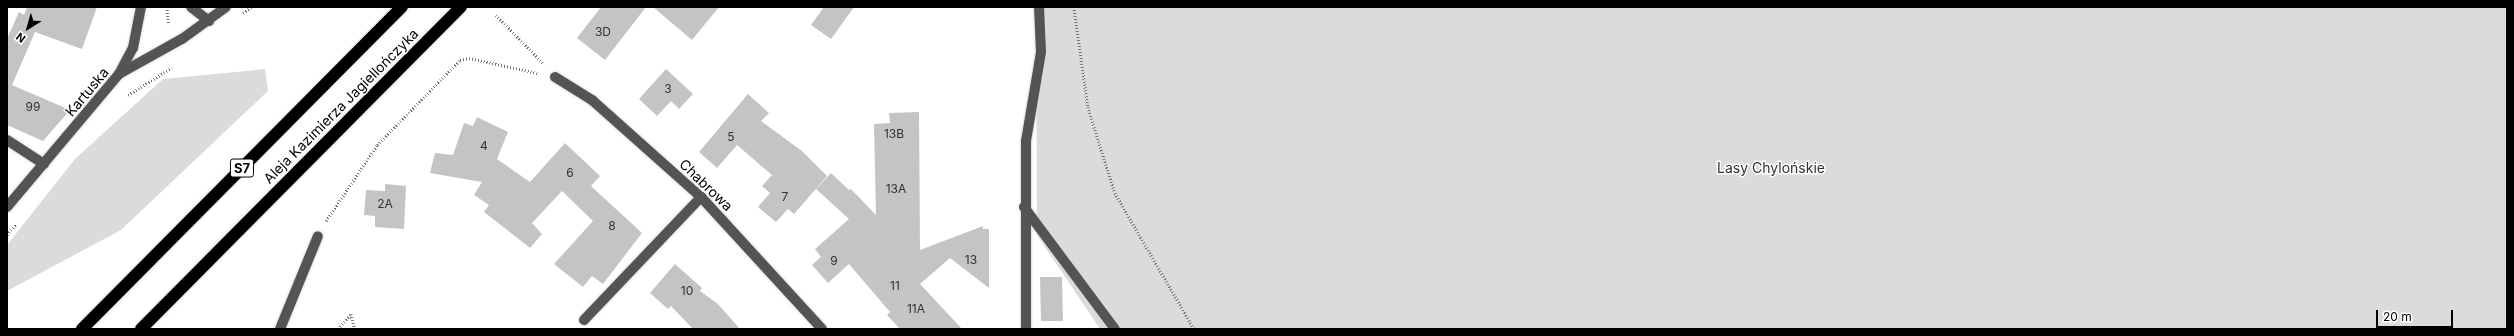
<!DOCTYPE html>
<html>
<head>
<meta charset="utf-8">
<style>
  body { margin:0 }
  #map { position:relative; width:2514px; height:336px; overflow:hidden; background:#fff; font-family:Inter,sans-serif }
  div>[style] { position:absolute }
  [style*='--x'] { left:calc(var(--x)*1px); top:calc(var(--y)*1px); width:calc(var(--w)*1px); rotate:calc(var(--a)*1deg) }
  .green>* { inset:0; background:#dbdbdb }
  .building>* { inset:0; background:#c4c4c4 }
  .path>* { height:2.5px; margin-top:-1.25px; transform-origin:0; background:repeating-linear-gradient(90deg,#767676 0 1px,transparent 0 3px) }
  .roads { filter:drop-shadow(0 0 1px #dbdbdb) drop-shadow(0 0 1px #dbdbdb) }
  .minor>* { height:10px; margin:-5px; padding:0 5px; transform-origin:5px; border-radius:5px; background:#545454 }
  .highway>* { height:12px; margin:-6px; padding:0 6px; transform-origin:6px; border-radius:6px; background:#000 }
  span { translate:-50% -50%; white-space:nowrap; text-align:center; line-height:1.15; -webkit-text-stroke:3px #fff; paint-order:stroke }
  .number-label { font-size:12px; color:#313131 }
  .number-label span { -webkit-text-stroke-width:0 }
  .shield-label span { padding:1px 3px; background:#fff; border:1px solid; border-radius:3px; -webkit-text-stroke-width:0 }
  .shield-label { font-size:13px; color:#000; font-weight:700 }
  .street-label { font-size:14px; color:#000 }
  .park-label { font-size:14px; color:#323232 }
  .frame { position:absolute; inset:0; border:8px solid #000; pointer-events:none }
  .north { position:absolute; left:8px; top:8px; width:40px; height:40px; -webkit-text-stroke:3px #fff; paint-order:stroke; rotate:217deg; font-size:11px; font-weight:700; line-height:16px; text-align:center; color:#000 }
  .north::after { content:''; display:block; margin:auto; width:14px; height:18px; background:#000; clip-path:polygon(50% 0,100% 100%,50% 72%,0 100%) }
  .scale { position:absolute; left:2376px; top:310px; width:77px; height:18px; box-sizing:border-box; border:2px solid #000; border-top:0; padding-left:5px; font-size:12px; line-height:14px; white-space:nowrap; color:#000; -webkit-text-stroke:3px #fff; paint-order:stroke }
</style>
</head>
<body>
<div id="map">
  <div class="green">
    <div style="clip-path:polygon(1036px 7px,2507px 7px,2507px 329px,1100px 329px,1037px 235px)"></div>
    <div style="clip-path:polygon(265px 69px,268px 91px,121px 230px,7px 291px,7px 245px,75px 159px,163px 79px)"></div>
  </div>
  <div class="building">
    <div style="clip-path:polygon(27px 7px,97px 7px,82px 49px,35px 32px,12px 85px,70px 110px,43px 141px,7px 125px,7px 39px,19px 12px,24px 15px)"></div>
    <div style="clip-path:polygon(601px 7px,646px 7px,605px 60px,577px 38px)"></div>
    <div style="clip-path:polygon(653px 7px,719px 7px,692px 40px)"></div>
    <div style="clip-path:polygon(824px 7px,854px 7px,831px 39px,811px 25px)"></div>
    <div style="clip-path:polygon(666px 69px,693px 94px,679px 109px,671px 101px,657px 116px,639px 99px)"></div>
    <div style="clip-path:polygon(748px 94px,769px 113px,761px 121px,802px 151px,827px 176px,794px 214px,788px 209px,776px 222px,758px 207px,770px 193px,762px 186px,772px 175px,737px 145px,717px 168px,699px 152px)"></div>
    <div style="clip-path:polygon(919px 112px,920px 250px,983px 226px,983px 229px,989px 229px,989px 288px,950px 258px,920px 284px,962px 329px,900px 329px,887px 315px,890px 312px,849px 264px,828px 283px,812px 265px,821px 257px,815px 249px,849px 219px,816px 189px,831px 173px,849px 190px,851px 189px,876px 215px,874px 124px,890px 123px,889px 113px)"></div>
    <div style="clip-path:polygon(477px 117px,508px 132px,497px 159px,530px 182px,565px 143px,600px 176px,591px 186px,642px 233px,603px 284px,592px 276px,583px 287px,554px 264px,593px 221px,562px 191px,532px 223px,542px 234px,530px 248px,484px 212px,489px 205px,474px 195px,482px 182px,430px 173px,435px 153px,453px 155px,464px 123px,473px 126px)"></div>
    <div style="clip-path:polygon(385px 184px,406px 186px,404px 229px,375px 227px,375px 216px,364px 215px,366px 190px,385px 191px)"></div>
    <div style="clip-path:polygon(675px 264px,702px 288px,700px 291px,718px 304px,740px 329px,693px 329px,671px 306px,668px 309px,650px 293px)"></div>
    <div style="clip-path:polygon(1040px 277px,1062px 277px,1063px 321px,1041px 321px)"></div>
  </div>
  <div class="path">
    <div style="--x:167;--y:7;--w:18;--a:84"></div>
    <div style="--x:1074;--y:7;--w:101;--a:82"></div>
    <div style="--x:1088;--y:107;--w:90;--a:72.6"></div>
    <div style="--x:1115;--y:193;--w:157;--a:59.8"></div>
    <div style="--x:243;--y:13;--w:10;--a:-37"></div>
    <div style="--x:496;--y:15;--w:67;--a:45.6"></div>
    <div style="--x:128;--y:95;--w:51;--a:-32.1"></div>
    <div style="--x:326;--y:221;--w:92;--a:-56.1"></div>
    <div style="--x:377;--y:145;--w:119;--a:-45.7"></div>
    <div style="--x:460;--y:60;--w:9;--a:-13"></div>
    <div style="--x:469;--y:58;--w:70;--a:12.4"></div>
    <div style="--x:7;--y:235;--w:14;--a:-51"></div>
    <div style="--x:338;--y:329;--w:20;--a:-49"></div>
    <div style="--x:351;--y:314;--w:16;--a:75"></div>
  </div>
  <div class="roads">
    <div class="minor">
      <div style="--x:191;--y:7;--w:23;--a:38"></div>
      <div style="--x:119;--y:74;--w:30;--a:-62"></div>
      <div style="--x:133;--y:48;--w:42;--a:-79"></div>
      <div style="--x:555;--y:77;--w:44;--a:31.9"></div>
      <div style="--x:592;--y:100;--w:146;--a:41.7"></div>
      <div style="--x:701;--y:197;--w:179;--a:47.5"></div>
      <div style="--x:7;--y:140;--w:44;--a:33"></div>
      <div style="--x:7;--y:207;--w:174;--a:-49.9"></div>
      <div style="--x:119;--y:74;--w:72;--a:-29.1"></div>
      <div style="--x:182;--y:39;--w:54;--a:-36"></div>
      <div style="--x:1024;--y:207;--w:152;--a:53.3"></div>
      <div style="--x:584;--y:320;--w:170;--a:-46.4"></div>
      <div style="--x:280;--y:329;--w:100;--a:-67.8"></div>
      <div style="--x:1026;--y:329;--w:188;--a:-90"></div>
      <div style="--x:1026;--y:141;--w:90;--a:-80.4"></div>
      <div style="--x:1041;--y:52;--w:45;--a:-92.5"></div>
    </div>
    <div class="highway">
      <div style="--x:82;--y:329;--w:454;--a:-45.2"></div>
      <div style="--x:141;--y:329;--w:454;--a:-45.2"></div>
    </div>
  </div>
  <div class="number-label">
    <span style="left:603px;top:32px">3D</span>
    <span style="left:668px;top:89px">3</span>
    <span style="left:33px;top:107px">99</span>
    <span style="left:894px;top:134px">13B</span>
    <span style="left:731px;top:137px">5</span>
    <span style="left:484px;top:146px">4</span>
    <span style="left:570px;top:173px">6</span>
    <span style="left:896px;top:189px">13A</span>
    <span style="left:785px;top:197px">7</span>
    <span style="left:385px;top:204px">2A</span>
    <span style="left:612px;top:226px">8</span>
    <span style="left:971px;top:260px">13</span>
    <span style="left:834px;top:261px">9</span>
    <span style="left:895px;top:286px">11</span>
    <span style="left:687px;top:291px">10</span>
    <span style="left:916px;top:309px">11A</span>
  </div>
  <div class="shield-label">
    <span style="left:242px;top:168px">S7</span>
  </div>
  <div class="street-label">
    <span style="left:87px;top:92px;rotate:-50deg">Kartuska</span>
    <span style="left:341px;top:106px;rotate:-45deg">Aleja Kazimierza Jagiellończyka</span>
    <span style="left:706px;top:185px;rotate:44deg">Chabrowa</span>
  </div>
  <div class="park-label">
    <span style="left:1771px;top:168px">Lasy Chylońskie</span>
  </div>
  <div class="frame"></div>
  <div class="north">N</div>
  <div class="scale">20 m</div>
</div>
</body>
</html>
